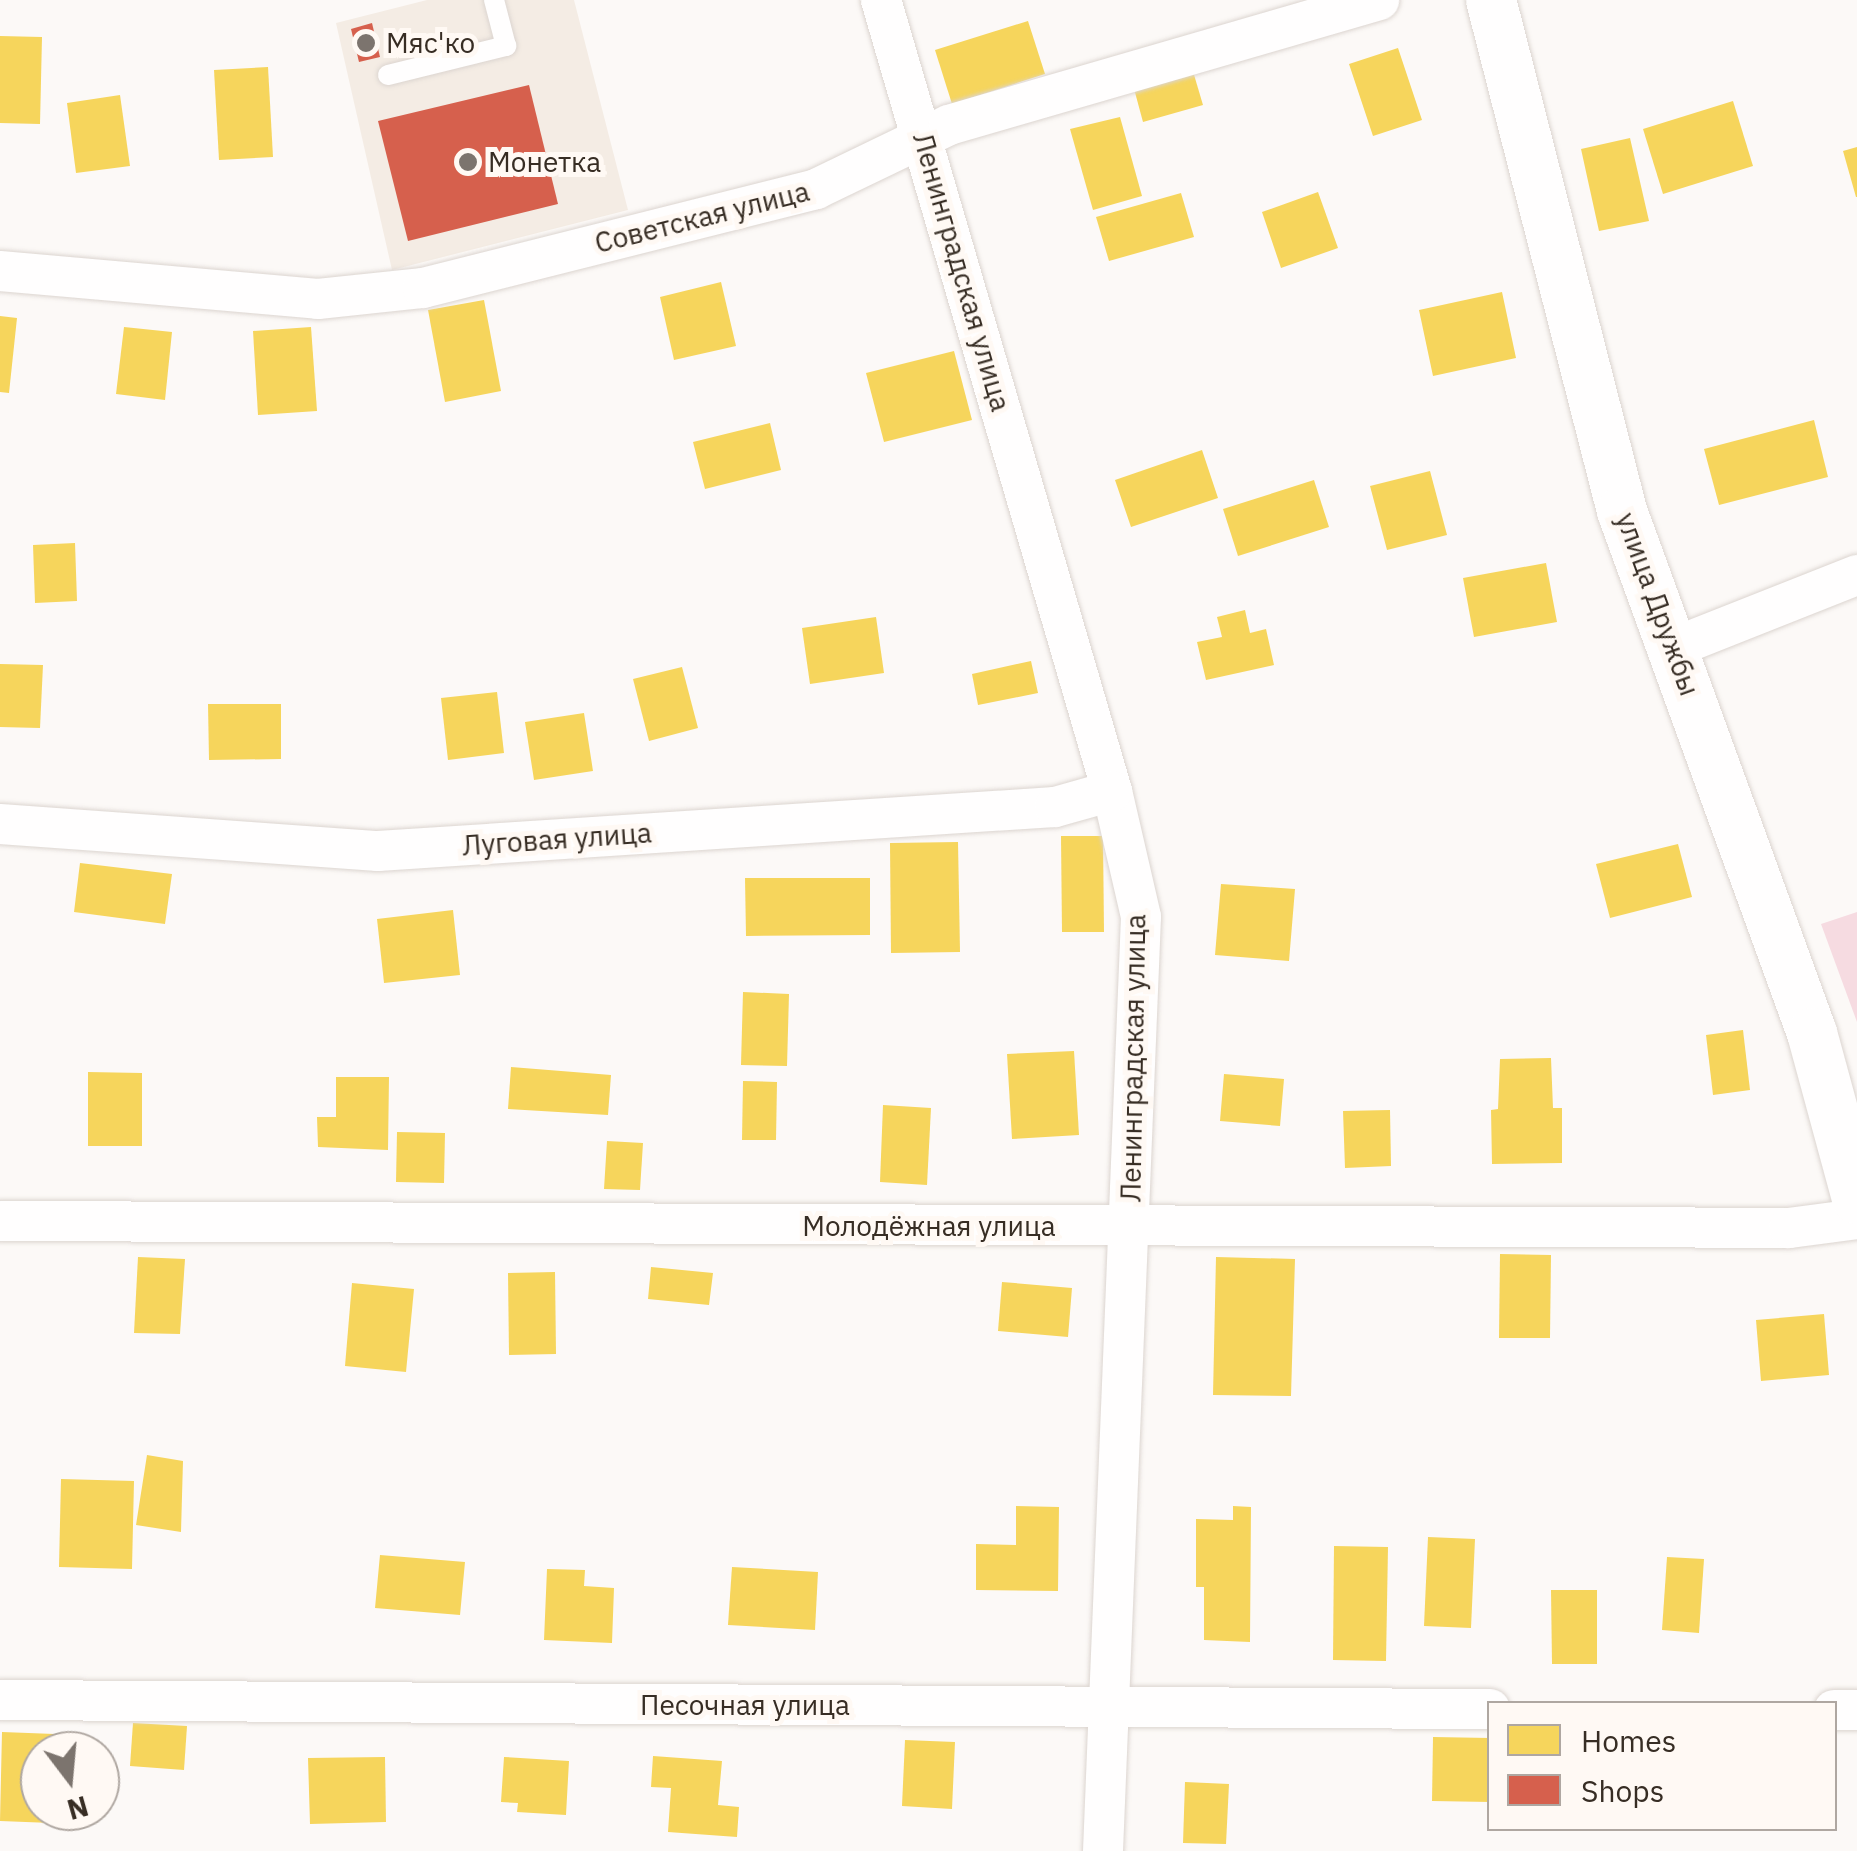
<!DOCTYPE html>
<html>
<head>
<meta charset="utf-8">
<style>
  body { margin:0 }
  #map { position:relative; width:1857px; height:1851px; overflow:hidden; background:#fcf9f7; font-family:"IBM Plex Sans",sans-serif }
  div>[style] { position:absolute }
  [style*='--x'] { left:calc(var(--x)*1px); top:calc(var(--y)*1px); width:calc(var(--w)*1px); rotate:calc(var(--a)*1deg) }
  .built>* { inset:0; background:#f4ece4 }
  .green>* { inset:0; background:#f6dbe1 }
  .homes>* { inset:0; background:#f6d55c }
  .shops>* { inset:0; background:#d6604d }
  .roads { filter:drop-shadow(0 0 2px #dcd5d0) drop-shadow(0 0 2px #dcd5d0) }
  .service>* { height:20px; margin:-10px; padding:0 10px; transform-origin:10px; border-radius:10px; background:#fffefe }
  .minor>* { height:40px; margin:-20px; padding:0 20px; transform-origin:20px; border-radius:20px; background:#fffefe }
  .tertiary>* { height:50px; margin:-25px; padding:0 25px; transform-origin:25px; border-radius:25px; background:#fffefe }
  .dots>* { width:28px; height:28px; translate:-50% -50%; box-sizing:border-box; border:5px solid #fff9f4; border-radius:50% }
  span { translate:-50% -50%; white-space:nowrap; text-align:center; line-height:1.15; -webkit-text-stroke:10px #fff9f4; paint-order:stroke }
  .poi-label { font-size:28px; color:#372d24 }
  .left { translate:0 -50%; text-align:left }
  .street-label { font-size:28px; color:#372d24 }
  .legend { position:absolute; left:1487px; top:1701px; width:350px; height:130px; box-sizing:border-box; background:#fff9f4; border:2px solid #afa7a1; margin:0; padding:12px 18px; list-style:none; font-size:30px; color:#372d24 }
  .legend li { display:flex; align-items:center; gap:20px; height:50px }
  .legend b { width:50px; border:2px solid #afa7a1 }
  .north { position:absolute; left:20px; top:1731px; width:100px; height:100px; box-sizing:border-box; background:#fff9f4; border:2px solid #afa7a1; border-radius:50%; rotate:164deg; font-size:28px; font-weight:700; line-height:40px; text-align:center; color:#372d24 }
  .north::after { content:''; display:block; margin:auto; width:35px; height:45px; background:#7c746e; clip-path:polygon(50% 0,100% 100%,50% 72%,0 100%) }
</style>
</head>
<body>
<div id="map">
  <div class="built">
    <div style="clip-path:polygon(427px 0,574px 0,628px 210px,392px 270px,336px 23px)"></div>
  </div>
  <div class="green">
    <div style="clip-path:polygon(1857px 912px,1857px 1022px,1821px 924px)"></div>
  </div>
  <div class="homes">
    <div style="clip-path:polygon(1028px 21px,1045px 74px,952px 104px,935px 50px)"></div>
    <div style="clip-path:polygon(0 36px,42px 37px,40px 124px,0 123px)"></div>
    <div style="clip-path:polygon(1398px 48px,1422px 120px,1373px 136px,1349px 64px)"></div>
    <div style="clip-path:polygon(268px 67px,273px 157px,219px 160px,214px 70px)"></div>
    <div style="clip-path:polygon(1192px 68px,1203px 105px,1143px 122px,1133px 85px)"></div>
    <div style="clip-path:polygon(120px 95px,130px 166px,76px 173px,67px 103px)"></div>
    <div style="clip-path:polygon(1733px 101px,1753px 166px,1663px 194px,1643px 129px)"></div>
    <div style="clip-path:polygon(1120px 117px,1142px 196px,1093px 210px,1070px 129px)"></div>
    <div style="clip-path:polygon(1630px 138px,1649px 221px,1599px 231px,1581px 149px)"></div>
    <div style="clip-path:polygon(1857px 147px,1857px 197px,1856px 197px,1843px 151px)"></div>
    <div style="clip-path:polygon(1318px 192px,1338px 248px,1281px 268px,1262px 212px)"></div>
    <div style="clip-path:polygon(1181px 193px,1194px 237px,1109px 261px,1096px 217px)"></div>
    <div style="clip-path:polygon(721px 282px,736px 346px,674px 360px,660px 297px)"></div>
    <div style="clip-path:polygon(1502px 292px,1516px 358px,1433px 376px,1419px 310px)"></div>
    <div style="clip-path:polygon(484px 300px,501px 391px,445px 402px,428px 310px)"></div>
    <div style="clip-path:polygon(0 316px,17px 318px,9px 393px,0 392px)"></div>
    <div style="clip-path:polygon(124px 327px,172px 332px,165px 400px,116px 394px)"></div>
    <div style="clip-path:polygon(311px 327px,317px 411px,258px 415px,253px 331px)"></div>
    <div style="clip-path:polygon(954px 351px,972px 420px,884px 442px,866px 373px)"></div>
    <div style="clip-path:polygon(1814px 420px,1828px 477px,1719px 505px,1704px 449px)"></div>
    <div style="clip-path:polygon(770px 423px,781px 470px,705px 489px,693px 442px)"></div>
    <div style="clip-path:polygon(1202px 450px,1218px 498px,1131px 527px,1115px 480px)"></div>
    <div style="clip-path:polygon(1430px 471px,1447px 535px,1387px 550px,1370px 486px)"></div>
    <div style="clip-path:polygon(1314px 480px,1329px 527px,1238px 556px,1223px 509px)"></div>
    <div style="clip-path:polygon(75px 543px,77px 601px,35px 603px,33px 545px)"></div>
    <div style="clip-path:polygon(1546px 563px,1557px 622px,1474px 637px,1463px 578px)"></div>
    <div style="clip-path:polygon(1245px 610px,1250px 633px,1266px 629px,1274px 665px,1206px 680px,1197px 642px,1222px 637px,1217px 617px)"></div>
    <div style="clip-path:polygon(876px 617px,884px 673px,810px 684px,802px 628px)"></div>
    <div style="clip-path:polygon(1031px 661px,1038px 693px,978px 705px,972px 674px)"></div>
    <div style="clip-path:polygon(0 664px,43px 665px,40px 728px,0 727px)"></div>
    <div style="clip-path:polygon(682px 667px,698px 728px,649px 741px,633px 679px)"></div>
    <div style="clip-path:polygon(497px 692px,504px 753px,448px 760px,441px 698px)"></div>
    <div style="clip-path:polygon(208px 704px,281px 704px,281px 759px,209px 760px)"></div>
    <div style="clip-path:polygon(584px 713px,593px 771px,534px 780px,525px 722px)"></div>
    <div style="clip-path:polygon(1061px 836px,1103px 836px,1104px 932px,1062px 932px)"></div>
    <div style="clip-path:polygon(958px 842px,960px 952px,891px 953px,890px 843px)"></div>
    <div style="clip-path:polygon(1678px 844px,1692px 897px,1610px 918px,1596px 864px)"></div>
    <div style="clip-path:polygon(80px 863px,172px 874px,165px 924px,74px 912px)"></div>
    <div style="clip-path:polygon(745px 878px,870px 878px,870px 935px,746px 936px)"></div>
    <div style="clip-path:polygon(1221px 884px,1295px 889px,1289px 961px,1215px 955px)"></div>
    <div style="clip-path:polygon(453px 910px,460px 975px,384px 983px,377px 919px)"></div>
    <div style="clip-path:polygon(743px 992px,789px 994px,787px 1066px,741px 1065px)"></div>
    <div style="clip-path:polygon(1743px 1030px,1750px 1090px,1713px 1095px,1706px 1035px)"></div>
    <div style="clip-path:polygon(1074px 1051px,1079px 1135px,1012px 1139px,1007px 1054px)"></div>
    <div style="clip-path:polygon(1551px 1058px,1553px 1108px,1562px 1108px,1562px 1163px,1492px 1164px,1491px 1110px,1498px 1109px,1500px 1059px)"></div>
    <div style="clip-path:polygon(511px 1067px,611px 1075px,608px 1115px,508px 1109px)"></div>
    <div style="clip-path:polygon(88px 1072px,142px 1073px,142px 1146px,88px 1146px)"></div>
    <div style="clip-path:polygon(1224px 1074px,1284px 1079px,1280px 1126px,1220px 1121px)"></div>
    <div style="clip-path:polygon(336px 1077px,389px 1077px,388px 1150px,318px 1147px,317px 1117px,336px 1117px)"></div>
    <div style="clip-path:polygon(743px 1081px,777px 1082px,776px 1140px,742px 1140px)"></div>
    <div style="clip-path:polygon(883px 1105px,931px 1108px,927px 1185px,880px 1182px)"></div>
    <div style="clip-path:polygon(1390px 1110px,1391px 1166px,1345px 1168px,1343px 1111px)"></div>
    <div style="clip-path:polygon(397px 1132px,445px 1133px,444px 1183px,396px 1182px)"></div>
    <div style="clip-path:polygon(607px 1141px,643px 1143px,640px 1190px,604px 1189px)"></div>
    <div style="clip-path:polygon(1500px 1254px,1551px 1255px,1550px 1338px,1499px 1338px)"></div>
    <div style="clip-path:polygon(138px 1257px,185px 1259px,180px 1334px,134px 1333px)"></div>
    <div style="clip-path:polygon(1216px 1257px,1295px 1259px,1291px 1396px,1213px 1395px)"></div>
    <div style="clip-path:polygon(651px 1267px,713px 1273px,709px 1305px,648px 1299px)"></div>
    <div style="clip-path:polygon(555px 1272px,556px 1354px,509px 1355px,508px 1273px)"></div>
    <div style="clip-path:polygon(1002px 1282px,1072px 1288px,1068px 1337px,998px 1331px)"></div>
    <div style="clip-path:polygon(352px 1283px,414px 1289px,406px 1372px,345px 1366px)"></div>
    <div style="clip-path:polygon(1824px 1314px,1829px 1375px,1761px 1381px,1756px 1320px)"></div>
    <div style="clip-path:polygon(147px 1455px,183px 1461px,181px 1532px,136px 1525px)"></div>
    <div style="clip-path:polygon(61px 1479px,134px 1481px,132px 1569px,59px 1567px)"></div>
    <div style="clip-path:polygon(1016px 1506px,1059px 1507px,1058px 1591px,976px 1590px,976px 1544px,1016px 1545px)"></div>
    <div style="clip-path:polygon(1233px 1506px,1251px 1507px,1250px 1642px,1204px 1640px,1204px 1587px,1196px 1587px,1196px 1519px,1233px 1520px)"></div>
    <div style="clip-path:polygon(1428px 1537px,1475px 1539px,1471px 1628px,1424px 1626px)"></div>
    <div style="clip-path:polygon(1334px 1546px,1388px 1547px,1386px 1661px,1333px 1660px)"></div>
    <div style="clip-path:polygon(380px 1555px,465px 1562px,460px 1615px,375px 1608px)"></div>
    <div style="clip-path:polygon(1667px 1557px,1704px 1559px,1699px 1633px,1662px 1630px)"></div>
    <div style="clip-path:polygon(732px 1567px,818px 1572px,815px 1630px,728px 1625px)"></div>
    <div style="clip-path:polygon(547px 1569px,585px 1570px,584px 1586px,614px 1588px,612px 1643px,544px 1640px)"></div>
    <div style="clip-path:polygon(1551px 1590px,1597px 1590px,1597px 1664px,1552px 1664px)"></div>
    <div style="clip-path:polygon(133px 1723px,187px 1726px,184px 1770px,130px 1766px)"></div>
    <div style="clip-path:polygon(2px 1732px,81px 1735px,80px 1751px,40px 1751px,40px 1811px,77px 1811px,77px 1824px,0 1821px)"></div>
    <div style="clip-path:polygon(1433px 1737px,1490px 1738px,1490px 1802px,1432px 1801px)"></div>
    <div style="clip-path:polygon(905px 1740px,955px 1742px,952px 1809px,902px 1806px)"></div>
    <div style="clip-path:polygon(653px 1756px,722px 1761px,718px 1805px,739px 1807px,737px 1837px,668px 1832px,671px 1788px,651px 1787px)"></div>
    <div style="clip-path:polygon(385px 1757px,386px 1822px,310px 1824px,308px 1758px)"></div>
    <div style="clip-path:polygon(504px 1757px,569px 1761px,566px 1815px,517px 1812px,518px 1803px,501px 1802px)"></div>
    <div style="clip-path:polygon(1185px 1782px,1229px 1784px,1226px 1844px,1183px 1843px)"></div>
  </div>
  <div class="shops">
    <div style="clip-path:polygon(372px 23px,380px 57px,359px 62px,351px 29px)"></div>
    <div style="clip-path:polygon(529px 85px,558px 204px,408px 241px,378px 121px)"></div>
  </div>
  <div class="roads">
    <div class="service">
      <div style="--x:388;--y:75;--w:122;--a:-13.8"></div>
      <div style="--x:506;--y:46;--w:48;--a:-104.6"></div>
    </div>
    <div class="minor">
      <div style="--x:881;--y:0;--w:824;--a:73.72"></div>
      <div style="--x:1112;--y:791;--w:129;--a:77"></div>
      <div style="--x:1141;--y:917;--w:935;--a:92.33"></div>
      <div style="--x:0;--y:271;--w:319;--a:5"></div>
      <div style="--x:318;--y:299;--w:106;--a:-6"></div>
      <div style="--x:423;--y:288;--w:405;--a:-14.1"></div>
      <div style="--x:816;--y:189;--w:148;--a:-25.7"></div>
      <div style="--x:949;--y:125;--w:448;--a:-16.2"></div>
      <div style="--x:1675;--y:647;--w:196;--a:-21.6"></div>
      <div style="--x:0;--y:824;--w:379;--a:4.1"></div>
      <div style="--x:378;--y:851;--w:678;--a:-3.72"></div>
      <div style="--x:1055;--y:807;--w:59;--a:-15.7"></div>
      <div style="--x:0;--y:1221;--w:1789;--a:0.22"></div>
      <div style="--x:1789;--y:1228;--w:69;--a:-7.5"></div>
      <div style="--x:0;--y:1700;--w:1490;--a:0.35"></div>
      <div style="--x:1834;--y:1710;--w:23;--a:0"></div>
    </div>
    <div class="tertiary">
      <div style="--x:1491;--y:0;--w:528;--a:75.62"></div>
      <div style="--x:1622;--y:511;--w:556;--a:70"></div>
      <div style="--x:1812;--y:1033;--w:172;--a:74.8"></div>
    </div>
  </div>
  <div class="dots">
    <div style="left:366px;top:43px;background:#7c746e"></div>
    <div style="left:468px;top:162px;background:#7c746e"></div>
  </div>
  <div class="poi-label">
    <span class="left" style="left:386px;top:43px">Мяс'ко</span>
    <span class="left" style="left:488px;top:162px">Монетка</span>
  </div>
  <div class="street-label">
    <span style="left:702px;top:217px;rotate:-14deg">Советская улица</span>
    <span style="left:962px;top:272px;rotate:74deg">Ленинградская улица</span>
    <span style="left:1658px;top:604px;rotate:70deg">улица Дружбы</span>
    <span style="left:557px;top:839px;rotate:-4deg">Луговая улица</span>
    <span style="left:1133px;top:1058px;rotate:-89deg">Ленинградская улица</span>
    <span style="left:929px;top:1226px">Молодёжная улица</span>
    <span style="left:745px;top:1705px">Песочная улица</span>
  </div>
  <ul class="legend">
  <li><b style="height:28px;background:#f6d55c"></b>Homes</li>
  <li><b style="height:28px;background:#d6604d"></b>Shops</li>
  </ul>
  <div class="north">N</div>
</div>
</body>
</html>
